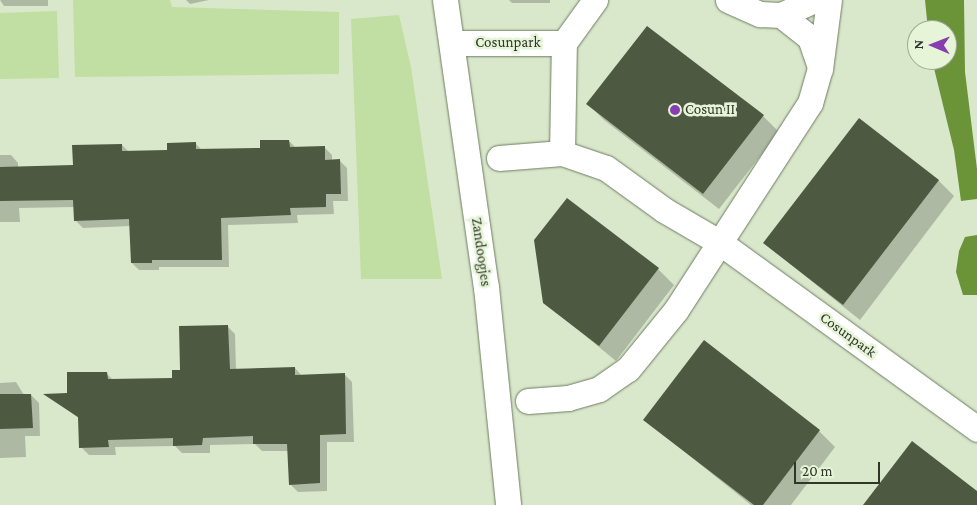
<!DOCTYPE html>
<html>
<head>
<meta charset="utf-8">
<style>
  body { margin:0 }
  #map { position:relative; width:977px; height:505px; overflow:hidden; background:#d9e8cb; font-family:"Crimson Pro",serif }
  div>[style] { position:absolute }
  [style*='--x'] { left:calc(var(--x)*1px); top:calc(var(--y)*1px); width:calc(var(--w)*1px); rotate:calc(var(--a)*1deg) }
  .green>* { inset:0; background:#c1dea3 }
  .water>* { inset:0; background:#6b9338 }
  .shadow>* { inset:0; background:#0003 }
  .building>* { inset:0; background:#4d5a41 }
  .roads { filter:drop-shadow(0 0 1px #6f7c62) drop-shadow(0 0 1px #6f7c62) }
  .street>* { height:25px; margin:-12.5px; padding:0 12.5px; transform-origin:12.5px; border-radius:12.5px; background:#fff }
  .dots>* { width:14px; height:14px; translate:-50% -50%; box-sizing:border-box; border:2px solid #e6f5d8; border-radius:50% }
  span { translate:-50% -50%; white-space:nowrap; text-align:center; line-height:1.15; -webkit-text-stroke:5px #e6f5d8; paint-order:stroke }
  .street-label { font-size:15px; color:#31362b }
  .poi-label { font-size:15px; color:#31362b }
  .left { translate:0 -50%; text-align:left }
  .north { position:absolute; left:907px; top:20px; width:50px; height:50px; box-sizing:border-box; background:#e6f5d8; border:1px solid #9ea993; border-radius:50%; rotate:271deg; font-size:14px; font-weight:700; line-height:20px; text-align:center; color:#31362b }
  .north::after { content:''; display:block; margin:auto; width:18px; height:22px; background:#873eb0; clip-path:polygon(50% 0,100% 100%,50% 72%,0 100%) }
  .scale { position:absolute; left:794px; top:462px; width:86px; height:22px; box-sizing:border-box; border:2px solid #31362b; border-top:0; padding-left:6px; font-size:15px; line-height:18px; white-space:nowrap; color:#31362b; -webkit-text-stroke:4px #e6f5d8; paint-order:stroke }
</style>
</head>
<body>
<div id="map">
  <div class="green">
    <div style="clip-path:polygon(73px 0,170px 0,172px 7px,339px 12px,339px 74px,75px 77px)"></div>
    <div style="clip-path:polygon(57px 11px,59px 78px,0 79px,0 13px)"></div>
    <div style="clip-path:polygon(399px 15px,411px 67px,442px 279px,361px 279px,351px 19px)"></div>
  </div>
  <div class="water">
    <div style="clip-path:polygon(925px 0,964px 0,965px 72px,977px 169px,977px 199px,961px 201px,954px 150px,932px 60px,947px 60px,947px 30px,928px 30px)"></div>
    <div style="clip-path:polygon(977px 235px,977px 295px,963px 295px,956px 272px,959px 251px,965px 237px)"></div>
  </div>
  <div class="shadow">
    <div style="clip-path:polygon(0 0,48px 0,48px 6px,4px 6px)"></div>
    <div style="clip-path:polygon(186px 0,209px 0,190px 4px)"></div>
    <div style="clip-path:polygon(509px 0,550px 0,550px 3px,512px 3px)"></div>
    <div style="clip-path:polygon(588px 104px,763px 116px,779px 132px,719px 209px,604px 120px)"></div>
    <div style="clip-path:polygon(289px 141px,296px 148px,324px 147px,332px 155px,332px 161px,340px 161px,347px 168px,348px 201px,333px 201px,334px 214px,297px 215px,298px 223px,228px 225px,229px 267px,159px 267px,159px 270px,139px 270px,132px 263px,131px 226px,83px 228px,75px 220px,75px 207px,19px 208px,20px 222px,0 222px,0 155px,11px 155px,18px 163px,18px 168px,74px 166px,122px 145px,129px 152px,168px 151px,195px 143px,202px 150px,262px 149px)"></div>
    <div style="clip-path:polygon(938px 180px,954px 196px,860px 320px,764px 243px)"></div>
    <div style="clip-path:polygon(658px 269px,674px 285px,616px 361px,544px 302px)"></div>
    <div style="clip-path:polygon(227px 326px,235px 334px,236px 370px,295px 368px,302px 376px,345px 375px,352px 382px,354px 442px,327px 442px,327px 491px,298px 492px,290px 484px,289px 451px,262px 451px,255px 444px,210px 445px,210px 453px,182px 453px,175px 446px,115px 447px,116px 455px,89px 455px,81px 447px,80px 419px,46px 395px,69px 394px,106px 373px,113px 380px,173px 379px)"></div>
    <div style="clip-path:polygon(16px 382px,24px 395px,31px 395px,39px 403px,40px 436px,25px 436px,26px 457px,0 458px,0 383px)"></div>
    <div style="clip-path:polygon(645px 420px,819px 431px,835px 447px,791px 505px,751px 505px)"></div>
  </div>
  <div class="building">
    <div style="clip-path:polygon(647px 26px,764px 115px,703px 194px,586px 104px)"></div>
    <div style="clip-path:polygon(859px 118px,939px 180px,843px 305px,763px 243px)"></div>
    <div style="clip-path:polygon(260px 140px,289px 140px,290px 147px,325px 146px,325px 160px,340px 159px,341px 194px,326px 194px,326px 207px,290px 208px,291px 215px,221px 218px,222px 260px,152px 260px,152px 263px,131px 263px,129px 219px,74px 221px,73px 200px,0 201px,0 167px,73px 165px,72px 145px,122px 144px,122px 151px,167px 150px,167px 143px,196px 142px,196px 149px,260px 148px)"></div>
    <div style="clip-path:polygon(567px 198px,659px 268px,599px 346px,543px 303px,534px 240px)"></div>
    <div style="clip-path:polygon(228px 325px,230px 369px,295px 367px,295px 375px,345px 373px,346px 434px,320px 435px,320px 483px,289px 485px,287px 444px,253px 444px,253px 436px,203px 438px,202px 445px,173px 446px,173px 438px,108px 440px,109px 447px,79px 448px,78px 417px,43px 394px,67px 393px,67px 372px,107px 372px,108px 379px,172px 378px,172px 370px,180px 370px,179px 326px)"></div>
    <div style="clip-path:polygon(704px 340px,820px 430px,763px 505px,754px 505px,643px 420px)"></div>
    <div style="clip-path:polygon(0 394px,31px 394px,33px 428px,0 429px)"></div>
    <div style="clip-path:polygon(912px 441px,977px 491px,977px 505px,863px 505px)"></div>
  </div>
  <div class="roads">
    <div class="street">
      <div style="--x:445;--y:0;--w:290;--a:81.9"></div>
      <div style="--x:486;--y:287;--w:219;--a:84.2"></div>
      <div style="--x:728;--y:0;--w:35;--a:24"></div>
      <div style="--x:760;--y:14;--w:21;--a:3"></div>
      <div style="--x:781;--y:15;--w:36;--a:-24"></div>
      <div style="--x:781;--y:15;--w:37;--a:38"></div>
      <div style="--x:810;--y:38;--w:28;--a:71"></div>
      <div style="--x:453;--y:43;--w:111;--a:0"></div>
      <div style="--x:564;--y:43;--w:53;--a:-54.2"></div>
      <div style="--x:562;--y:153;--w:110;--a:-89"></div>
      <div style="--x:499;--y:158;--w:63;--a:-4.5"></div>
      <div style="--x:562;--y:153;--w:46;--a:18.8"></div>
      <div style="--x:606;--y:168;--w:72;--a:35.9"></div>
      <div style="--x:664;--y:210;--w:64;--a:30.2"></div>
      <div style="--x:719;--y:242;--w:319;--a:35.9"></div>
      <div style="--x:528;--y:401;--w:40;--a:-4.3"></div>
      <div style="--x:568;--y:398;--w:32;--a:-16"></div>
      <div style="--x:599;--y:389;--w:35;--a:-35"></div>
      <div style="--x:628;--y:369;--w:76;--a:-50.9"></div>
      <div style="--x:676;--y:310;--w:247;--a:-57.1"></div>
      <div style="--x:810;--y:103;--w:35;--a:-74"></div>
      <div style="--x:820;--y:69;--w:70;--a:-82.6"></div>
    </div>
  </div>
  <div class="dots">
    <div style="left:675px;top:110px;background:#873eb0"></div>
  </div>
  <div class="street-label">
    <span style="left:508px;top:43px">Cosunpark</span>
    <span style="left:481px;top:252px;rotate:82deg">Zandoogjes</span>
    <span style="left:848px;top:335px;rotate:36deg">Cosunpark</span>
  </div>
  <div class="poi-label">
    <span class="left" style="left:685px;top:110px">Cosun II</span>
  </div>
  <div class="north">N</div>
  <div class="scale">20 m</div>
</div>
</body>
</html>
